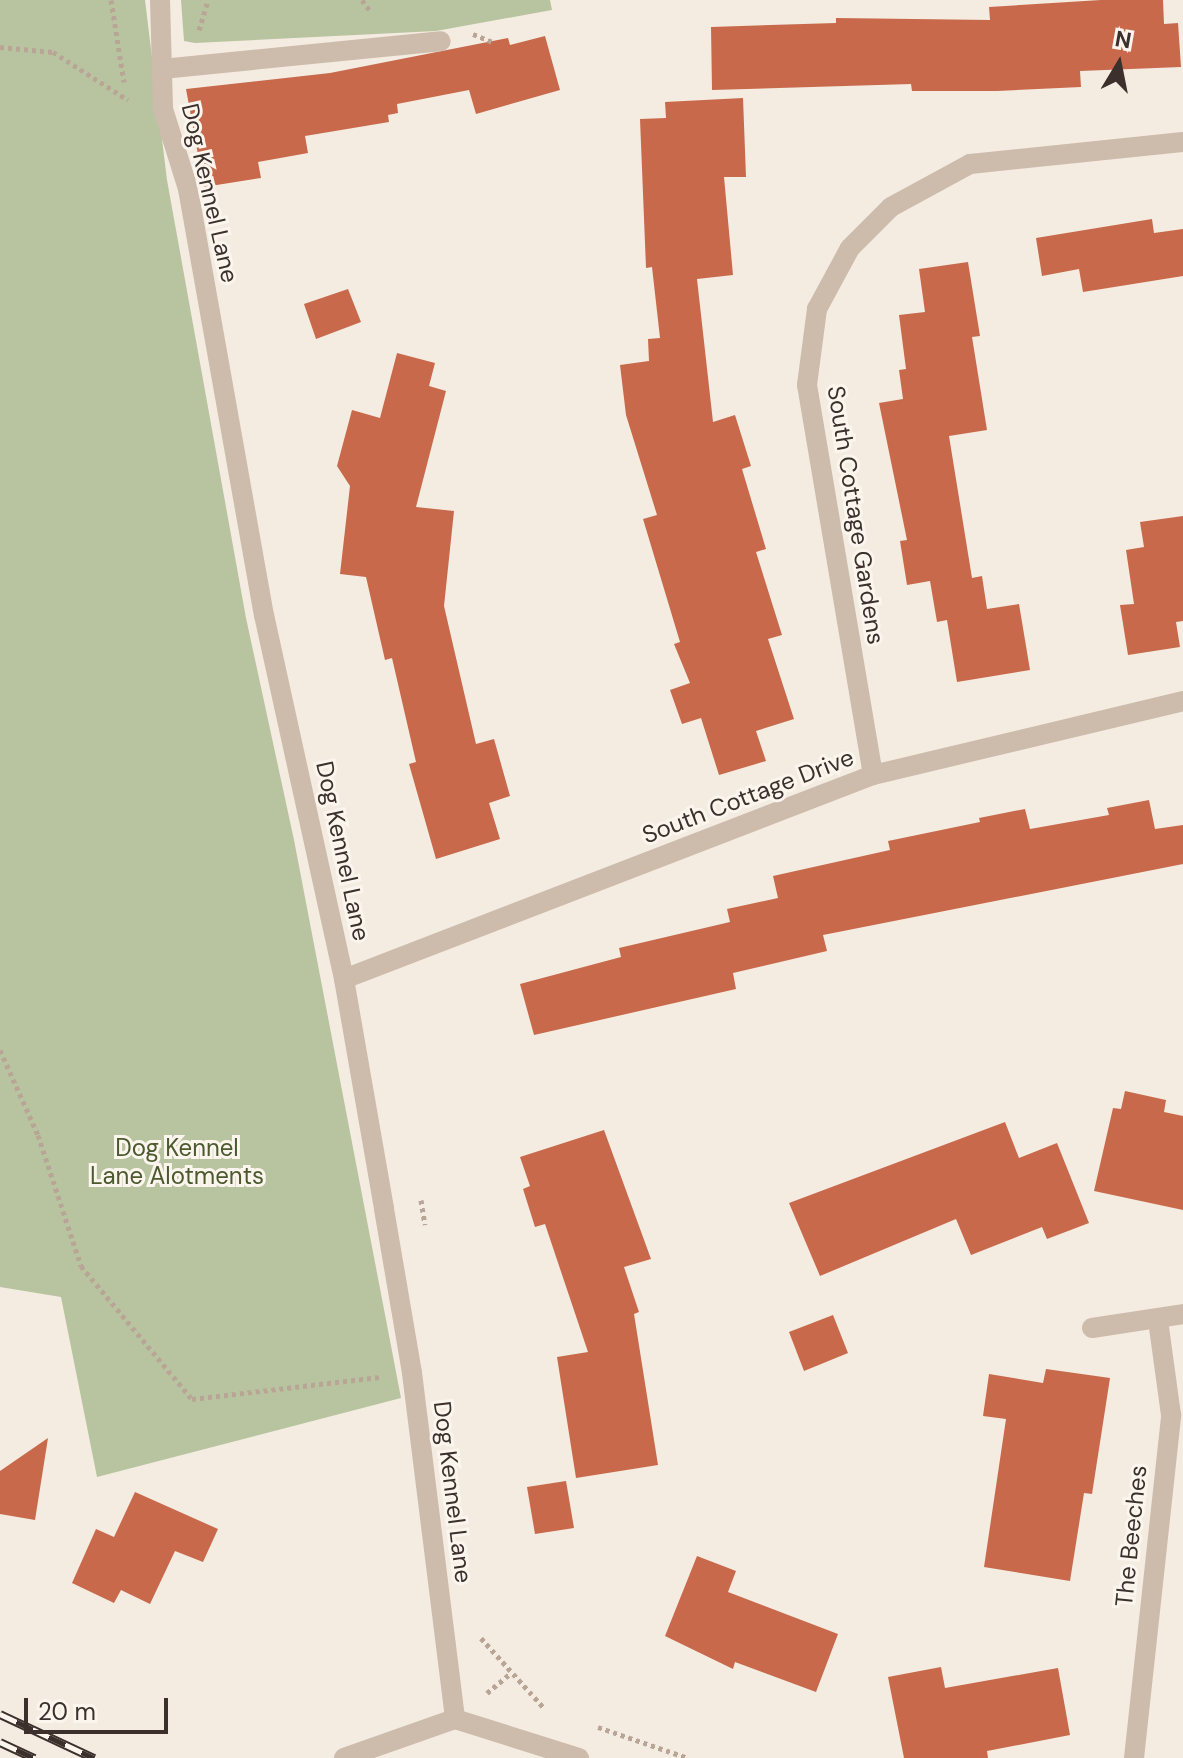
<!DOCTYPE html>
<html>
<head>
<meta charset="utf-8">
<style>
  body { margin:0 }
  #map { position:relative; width:1183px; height:1758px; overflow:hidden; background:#f4ebe1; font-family:"DM Sans",sans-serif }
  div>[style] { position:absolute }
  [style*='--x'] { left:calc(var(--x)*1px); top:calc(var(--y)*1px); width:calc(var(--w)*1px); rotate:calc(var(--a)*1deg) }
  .green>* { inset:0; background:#b8c4a0 }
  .building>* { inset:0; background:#c8694b }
  .path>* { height:5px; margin-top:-2.5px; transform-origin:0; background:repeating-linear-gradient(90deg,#b9a596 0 4px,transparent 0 8px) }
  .minor>* { height:20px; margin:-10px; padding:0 10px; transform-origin:10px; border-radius:10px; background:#cdbbac }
  .rail>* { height:9px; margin-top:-4.5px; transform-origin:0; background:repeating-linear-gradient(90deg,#fbf5ee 0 18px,#3b302b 0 36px); box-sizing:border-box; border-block:2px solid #3b302b }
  span { translate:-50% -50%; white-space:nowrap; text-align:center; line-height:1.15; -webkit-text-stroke:6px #fbf5ee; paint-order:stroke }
  .street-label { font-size:24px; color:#3b302b }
  .park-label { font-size:24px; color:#4a5a2e }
  .north { position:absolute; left:1079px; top:24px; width:80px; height:80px; -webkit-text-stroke:6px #fbf5ee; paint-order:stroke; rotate:10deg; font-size:22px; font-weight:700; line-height:32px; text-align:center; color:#3b302b }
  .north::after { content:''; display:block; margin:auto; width:28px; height:36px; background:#3b302b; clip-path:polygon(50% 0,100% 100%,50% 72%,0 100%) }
  .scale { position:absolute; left:24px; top:1698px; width:144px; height:36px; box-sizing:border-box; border:4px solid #3b302b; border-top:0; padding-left:10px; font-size:24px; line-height:28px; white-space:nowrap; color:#3b302b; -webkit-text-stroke:6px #fbf5ee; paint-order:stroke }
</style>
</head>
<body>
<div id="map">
  <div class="green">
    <div style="clip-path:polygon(0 0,145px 0,167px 180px,246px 618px,294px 840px,401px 1398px,97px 1477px,61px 1297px,0 1287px)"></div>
    <div style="clip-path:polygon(181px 0,550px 0,552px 10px,436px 31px,195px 43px,184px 41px)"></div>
  </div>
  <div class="building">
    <div style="clip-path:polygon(1101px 0,1163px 0,1164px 24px,1178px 23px,1181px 67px,1080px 71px,1081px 87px,997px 91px,912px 91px,911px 84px,712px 90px,711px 27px,836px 23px,836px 18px,990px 20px,989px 7px)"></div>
    <div style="clip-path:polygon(545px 36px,560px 90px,476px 114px,469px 90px,397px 104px,398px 113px,388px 115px,389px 122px,305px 136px,308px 153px,258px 162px,261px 178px,204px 187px,186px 89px,330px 73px,508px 38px,510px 45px)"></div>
    <div style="clip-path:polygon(743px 98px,746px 177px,724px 177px,733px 275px,697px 279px,713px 422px,735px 415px,751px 466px,742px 469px,766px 549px,756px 552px,782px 635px,768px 639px,794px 719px,756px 731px,766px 761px,719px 775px,701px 718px,682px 724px,670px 690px,690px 683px,674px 644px,680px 642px,643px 519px,657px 515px,626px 415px,620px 365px,649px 361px,648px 339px,660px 338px,652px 267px,646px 268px,640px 119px,666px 118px,665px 102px)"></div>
    <div style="clip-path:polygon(1152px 219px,1154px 233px,1183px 229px,1183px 276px,1083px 292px,1079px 269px,1042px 276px,1036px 238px)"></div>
    <div style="clip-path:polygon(968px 262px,980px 336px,972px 337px,987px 430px,949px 436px,972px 578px,982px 576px,987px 609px,1019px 604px,1030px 670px,957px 682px,947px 620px,937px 622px,930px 581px,907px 585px,900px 541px,907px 540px,879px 403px,903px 399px,899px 370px,906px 369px,899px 315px,925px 312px,919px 269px)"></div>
    <div style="clip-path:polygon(348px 289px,361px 322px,316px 339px,304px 304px)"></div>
    <div style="clip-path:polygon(397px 353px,435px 363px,429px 386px,446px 391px,416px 507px,454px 511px,444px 606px,476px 744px,494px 739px,510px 796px,489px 803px,500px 839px,436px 859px,409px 764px,416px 762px,392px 658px,385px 660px,366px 577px,340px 574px,350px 486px,337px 466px,352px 410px,380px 418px)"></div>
    <div style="clip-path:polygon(1183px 516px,1183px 621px,1176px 622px,1180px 647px,1128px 655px,1120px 605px,1134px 604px,1126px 550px,1144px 547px,1140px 522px)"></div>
    <div style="clip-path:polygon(1149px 800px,1155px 829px,1183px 825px,1183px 864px,823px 935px,827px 951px,733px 973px,736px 989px,534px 1035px,520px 984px,621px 957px,619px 948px,730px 922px,727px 909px,778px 898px,773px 876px,890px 850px,888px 841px,980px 822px,979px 818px,1025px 809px,1030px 829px,1109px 815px,1107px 808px)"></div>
    <div style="clip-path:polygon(1125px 1091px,1166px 1100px,1164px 1112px,1183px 1116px,1183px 1210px,1094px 1191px,1113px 1108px,1121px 1109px)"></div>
    <div style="clip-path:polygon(1005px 1122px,1019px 1158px,1057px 1143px,1089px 1223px,1047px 1239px,1042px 1227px,971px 1255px,956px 1219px,820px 1276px,789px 1203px)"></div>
    <div style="clip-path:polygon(604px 1130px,651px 1259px,624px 1267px,639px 1312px,634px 1314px,658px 1465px,576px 1478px,557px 1357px,588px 1352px,545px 1224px,535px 1227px,523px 1189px,530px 1186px,520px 1157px)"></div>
    <div style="clip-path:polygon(833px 1315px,848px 1353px,804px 1371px,789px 1332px)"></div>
    <div style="clip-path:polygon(1046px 1369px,1110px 1378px,1092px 1494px,1084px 1493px,1070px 1581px,984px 1567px,1006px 1419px,983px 1416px,989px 1374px,1043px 1383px)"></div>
    <div style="clip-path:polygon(48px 1438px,35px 1520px,0 1514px,0 1471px)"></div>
    <div style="clip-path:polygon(566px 1481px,574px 1528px,535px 1534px,527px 1487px)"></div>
    <div style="clip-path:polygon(135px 1492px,218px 1529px,203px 1562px,175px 1551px,150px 1604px,121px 1590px,114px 1603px,72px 1583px,96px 1529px,114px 1537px)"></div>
    <div style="clip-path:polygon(697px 1556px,736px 1571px,728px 1592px,838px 1634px,816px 1692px,735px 1662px,733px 1669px,665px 1636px)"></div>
    <div style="clip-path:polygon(941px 1667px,945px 1688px,1058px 1668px,1070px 1735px,987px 1751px,988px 1758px,904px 1758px,888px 1677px)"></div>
  </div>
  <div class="path">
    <div style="--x:111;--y:0;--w:83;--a:81"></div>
    <div style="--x:362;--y:0;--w:15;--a:53"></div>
    <div style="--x:199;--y:30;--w:31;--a:-73"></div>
    <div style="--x:473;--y:34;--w:22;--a:22"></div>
    <div style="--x:0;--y:47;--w:53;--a:5.4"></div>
    <div style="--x:53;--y:52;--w:89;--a:32.6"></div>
    <div style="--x:0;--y:1050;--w:93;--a:65.9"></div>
    <div style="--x:38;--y:1135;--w:138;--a:71.8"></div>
    <div style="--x:81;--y:1266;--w:173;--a:50.2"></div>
    <div style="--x:192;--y:1399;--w:189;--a:-6.7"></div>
    <div style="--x:421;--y:1200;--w:25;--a:81"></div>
    <div style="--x:481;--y:1638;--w:94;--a:48"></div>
    <div style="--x:487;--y:1693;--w:30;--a:-40"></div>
    <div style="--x:598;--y:1727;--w:95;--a:19"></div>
  </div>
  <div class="minor">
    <div style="--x:160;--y:0;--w:109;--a:88.4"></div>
    <div style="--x:163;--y:109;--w:84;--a:72.6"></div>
    <div style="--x:188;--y:189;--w:433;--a:79.9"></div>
    <div style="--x:264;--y:615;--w:373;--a:77.6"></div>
    <div style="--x:344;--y:979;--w:233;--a:80.1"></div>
    <div style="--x:384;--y:1209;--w:166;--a:80.3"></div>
    <div style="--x:412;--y:1373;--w:349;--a:82.9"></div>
    <div style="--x:162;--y:69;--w:280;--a:-5.7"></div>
    <div style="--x:873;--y:775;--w:396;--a:-99.6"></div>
    <div style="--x:807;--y:385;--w:77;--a:-82.5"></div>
    <div style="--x:817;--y:309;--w:69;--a:-61.6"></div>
    <div style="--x:850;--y:248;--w:58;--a:-45"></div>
    <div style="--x:891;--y:207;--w:90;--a:-28.6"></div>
    <div style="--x:970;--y:164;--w:214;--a:-5.9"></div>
    <div style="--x:344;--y:979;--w:567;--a:-21.09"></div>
    <div style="--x:873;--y:775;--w:319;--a:-13.4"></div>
    <div style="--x:1092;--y:1328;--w:92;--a:-8.7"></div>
    <div style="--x:344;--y:1758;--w:118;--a:-19.4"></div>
    <div style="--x:455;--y:1719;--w:130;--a:17.5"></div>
    <div style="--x:1134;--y:1758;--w:345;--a:-83.8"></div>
    <div style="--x:1171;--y:1415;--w:96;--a:-97.8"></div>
  </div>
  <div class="rail">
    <div style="--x:0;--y:1714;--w:104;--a:25.1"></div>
    <div style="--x:0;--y:1742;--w:38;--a:25"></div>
  </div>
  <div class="street-label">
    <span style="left:210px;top:193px;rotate:77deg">Dog Kennel Lane</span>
    <span style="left:856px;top:515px;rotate:81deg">South Cottage Gardens</span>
    <span style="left:748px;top:796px;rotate:-21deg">South Cottage Drive</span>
    <span style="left:343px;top:851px;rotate:78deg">Dog Kennel Lane</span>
    <span style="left:453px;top:1492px;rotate:83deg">Dog Kennel Lane</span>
    <span style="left:1131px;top:1536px;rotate:-84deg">The Beeches</span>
  </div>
  <div class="park-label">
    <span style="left:177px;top:1162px">Dog Kennel<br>Lane Alotments</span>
  </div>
  <div class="north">N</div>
  <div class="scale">20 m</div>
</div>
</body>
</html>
